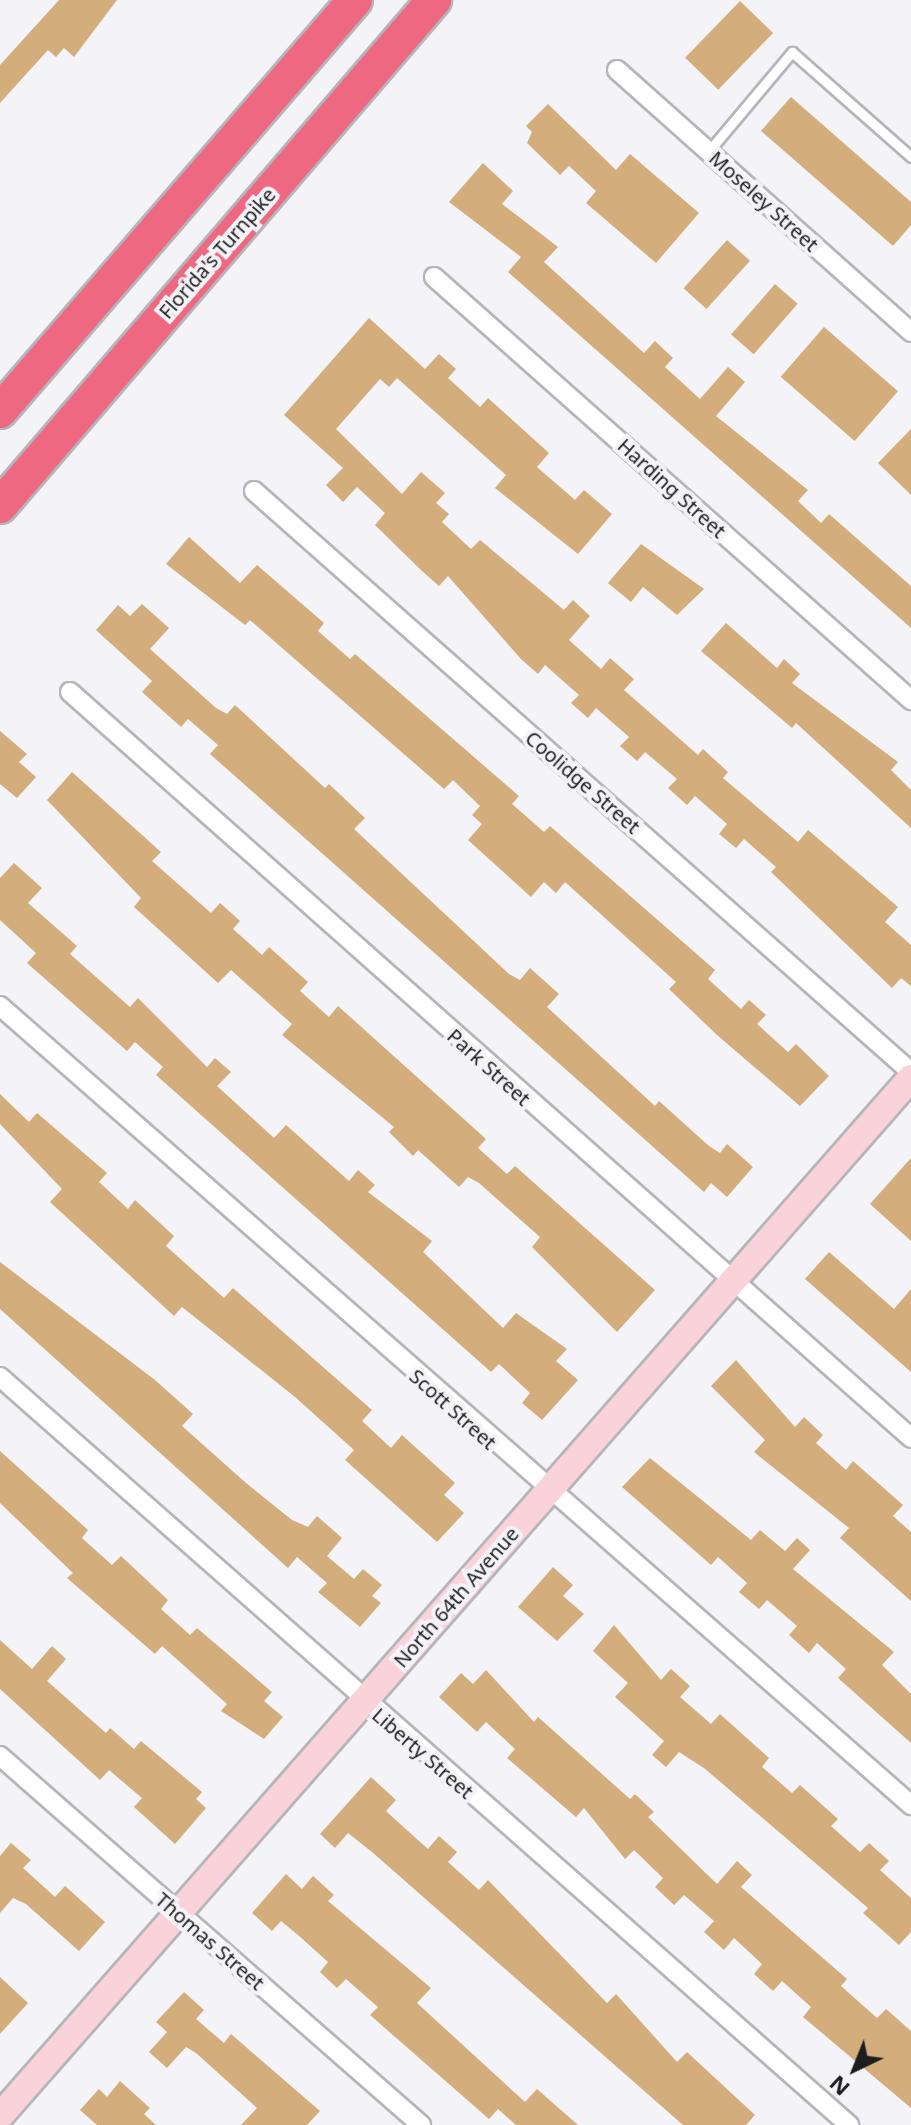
<!DOCTYPE html>
<html>
<head>
<meta charset="utf-8">
<style>
  body { margin:0 }
  #map { position:relative; width:911px; height:2125px; overflow:hidden; background:#f4f3f7; font-family:"Noto Sans",sans-serif }
  div>[style] { position:absolute }
  .building>* { inset:0; background:#d4ad7d; transform-origin:0 0 }
  .roads { filter:drop-shadow(2px 0 #b6b5b9) drop-shadow(-2px 0 #b6b5b9) drop-shadow(0 2px #b6b5b9) drop-shadow(0 -2px #b6b5b9) }
  .lane>* { height:9px; margin:-4.5px; padding:0 4.5px; transform-origin:4.5px; border-radius:4.5px; background:#fff }
  .street>* { height:18px; margin:-9px; padding:0 9px; transform-origin:9px; border-radius:9px; background:#fff }
  .secondary>* { height:26px; margin:-13px; padding:0 13px; transform-origin:13px; border-radius:13px; background:#fad2da }
  .highway>* { height:34px; margin:-17px; padding:0 17px; transform-origin:17px; border-radius:17px; background:#ef6882 }
  span { translate:-50% -50%; white-space:nowrap; text-align:center; line-height:1.15; -webkit-text-stroke:8px #f4f3f7; paint-order:stroke }
  .street-label { font-size:20px; color:#1e1e1f }
  .north { position:absolute; left:815px; top:2029px; width:80px; height:80px; -webkit-text-stroke:6px #f4f3f7; paint-order:stroke; rotate:223deg; font-size:22px; font-weight:700; line-height:32px; text-align:center; color:#1e1e1f }
  .north::after { content:''; display:block; margin:auto; width:28px; height:36px; background:#1e1e1f; clip-path:polygon(50% 0,100% 100%,50% 72%,0 100%) }
</style>
</head>
<body>
<div id="map">
  <div class="building">
    <div style="clip-path:polygon(59px 0,117px 0,74px 57px,64px 48px,56px 57px,48px 50px,0 103px,0 65px)"></div>
    <div style="left:740px;top:1px;width:46px;height:79px;rotate:44deg"></div>
    <div style="clip-path:polygon(791px 97px,911px 202px,911px 225px,893px 246px,761px 131px)"></div>
    <div style="clip-path:polygon(548px 104px,616px 170px,630px 154px,699px 213px,656px 263px,586px 203px,596px 191px,569px 166px,560px 175px,527px 143px,532px 132px,526px 126px)"></div>
    <div style="clip-path:polygon(483px 163px,513px 191px,502px 204px,558px 247px,544px 262px,644px 353px,655px 341px,673px 358px,665px 367px,700px 399px,728px 367px,745px 382px,716px 416px,808px 490px,798px 501px,821px 523px,829px 514px,911px 586px,911px 628px,508px 272px,521px 257px,449px 202px)"></div>
    <div style="left:727px;top:240px;width:31px;height:65px;rotate:42deg"></div>
    <div style="left:775px;top:284px;width:30px;height:67px;rotate:41deg"></div>
    <div style="clip-path:polygon(369px 318px,425px 369px,439px 354px,456px 369px,448px 378px,480px 407px,488px 398px,549px 453px,537px 467px,575px 500px,584px 490px,612px 514px,578px 554px,495px 488px,506px 475px,397px 378px,389px 387px,380px 379px,336px 429px,402px 494px,421px 472px,445px 493px,436px 503px,449px 514px,442px 522px,471px 549px,480px 540px,564px 610px,573px 600px,590px 616px,569px 640px,601px 669px,610px 658px,634px 679px,624px 690px,698px 755px,703px 749px,728px 772px,723px 778px,798px 842px,808px 830px,898px 907px,885px 922px,911px 945px,911px 986px,901px 978px,892px 988px,771px 872px,776px 867px,744px 839px,736px 848px,719px 834px,727px 824px,695px 796px,687px 805px,668px 788px,677px 779px,645px 752px,637px 761px,620px 746px,629px 737px,596px 708px,588px 718px,571px 703px,579px 695px,545px 665px,538px 674px,521px 659px,448px 576px,439px 586px,422px 571px,375px 525px,385px 513px,357px 487px,343px 502px,326px 485px,343px 468px,284px 415px)"></div>
    <div style="left:824px;top:327px;width:98px;height:66px;rotate:41deg"></div>
    <div style="clip-path:polygon(911px 429px,911px 495px,878px 463px)"></div>
    <div style="clip-path:polygon(189px 537px,240px 583px,257px 565px,324px 623px,318px 631px,350px 659px,355px 654px,519px 796px,512px 804px,544px 832px,550px 826px,715px 970px,708px 979px,741px 1009px,749px 1000px,766px 1015px,757px 1024px,788px 1052px,796px 1044px,829px 1076px,800px 1106px,717px 1035px,669px 989px,676px 982px,565px 882px,556px 893px,544px 882px,531px 897px,468px 840px,482px 824px,472px 815px,480px 806px,453px 780px,444px 789px,250px 620px,245px 625px,166px 564px)"></div>
    <div style="clip-path:polygon(641px 544px,704px 589px,677px 615px,643px 587px,631px 602px,608px 583px)"></div>
    <div style="clip-path:polygon(142px 604px,169px 628px,150px 649px,216px 708px,227px 714px,235px 705px,325px 788px,329px 784px,365px 818px,354px 829px,509px 974px,520px 980px,530px 968px,559px 994px,547px 1007px,655px 1106px,659px 1101px,709px 1146px,720px 1153px,727px 1144px,753px 1167px,727px 1197px,711px 1183px,704px 1192px,210px 754px,218px 745px,188px 719px,181px 727px,142px 692px,152px 681px,96px 630px,118px 605px,130px 616px)"></div>
    <div style="clip-path:polygon(726px 623px,777px 668px,784px 659px,800px 674px,792px 683px,898px 762px,891px 770px,911px 790px,911px 828px,796px 723px,792px 728px,701px 651px)"></div>
    <div style="clip-path:polygon(0 731px,27px 754px,19px 762px,36px 777px,17px 798px,0 784px)"></div>
    <div style="clip-path:polygon(72px 772px,161px 852px,152px 861px,211px 913px,220px 903px,240px 921px,233px 929px,262px 955px,269px 947px,308px 982px,300px 991px,329px 1017px,338px 1006px,486px 1139px,478px 1148px,507px 1174px,515px 1166px,655px 1290px,617px 1332px,532px 1247px,540px 1237px,479px 1183px,468px 1177px,459px 1187px,418px 1150px,413px 1156px,389px 1132px,394px 1127px,282px 1035px,292px 1024px,231px 970px,218px 983px,134px 907px,141px 898px,47px 800px)"></div>
    <div style="clip-path:polygon(14px 863px,42px 888px,28px 903px,77px 946px,70px 954px,130px 1007px,138px 998px,207px 1067px,215px 1058px,231px 1072px,217px 1086px,274px 1138px,286px 1125px,349px 1181px,358px 1170px,375px 1185px,368px 1192px,432px 1241px,423px 1252px,503px 1328px,516px 1313px,567px 1349px,556px 1361px,578px 1380px,542px 1420px,522px 1403px,530px 1393px,499px 1364px,491px 1372px,156px 1075px,163px 1067px,135px 1042px,127px 1051px,27px 963px,36px 953px,0 920px,0 878px)"></div>
    <div style="clip-path:polygon(0 1094px,29px 1122px,37px 1113px,107px 1173px,99px 1182px,128px 1209px,135px 1200px,174px 1236px,166px 1246px,224px 1298px,233px 1288px,372px 1410px,362px 1421px,391px 1448px,402px 1435px,455px 1483px,444px 1495px,464px 1513px,437px 1542px,345px 1460px,354px 1450px,295px 1397px,182px 1307px,174px 1316px,50px 1202px,62px 1189px,0 1124px)"></div>
    <div style="clip-path:polygon(911px 1158px,911px 1241px,870px 1204px)"></div>
    <div style="clip-path:polygon(829px 1252px,894px 1309px,911px 1289px,911px 1372px,805px 1279px)"></div>
    <div style="clip-path:polygon(0 1262px,155px 1380px,193px 1414px,182px 1426px,246px 1483px,292px 1520px,308px 1527px,317px 1516px,342px 1538px,327px 1556px,354px 1579px,363px 1569px,382px 1585px,372px 1596px,381px 1603px,360px 1627px,318px 1592px,327px 1583px,297px 1557px,288px 1568px,0 1309px)"></div>
    <div style="clip-path:polygon(736px 1360px,795px 1427px,804px 1417px,823px 1435px,816px 1443px,846px 1470px,853px 1461px,903px 1505px,893px 1516px,911px 1532px,911px 1601px,840px 1538px,849px 1528px,754px 1452px,765px 1440px,711px 1386px)"></div>
    <div style="clip-path:polygon(0 1451px,88px 1530px,82px 1538px,112px 1565px,121px 1556px,168px 1600px,161px 1609px,190px 1635px,197px 1628px,272px 1692px,264px 1701px,283px 1717px,264px 1739px,221px 1711px,227px 1704px,162px 1646px,155px 1654px,67px 1578px,73px 1573px,0 1503px)"></div>
    <div style="clip-path:polygon(650px 1458px,751px 1540px,760px 1530px,785px 1551px,797px 1538px,810px 1550px,793px 1569px,894px 1652px,882px 1665px,911px 1694px,911px 1743px,838px 1678px,846px 1669px,817px 1643px,809px 1653px,789px 1635px,797px 1626px,767px 1600px,759px 1609px,739px 1592px,747px 1583px,718px 1557px,711px 1565px,622px 1487px)"></div>
    <div style="clip-path:polygon(553px 1567px,573px 1585px,563px 1596px,584px 1614px,557px 1641px,518px 1607px)"></div>
    <div style="clip-path:polygon(614px 1625px,661px 1680px,671px 1669px,690px 1686px,680px 1697px,711px 1724px,720px 1714px,769px 1758px,762px 1767px,792px 1793px,800px 1785px,838px 1819px,831px 1826px,860px 1852px,869px 1843px,889px 1861px,880px 1870px,911px 1898px,911px 1932px,899px 1945px,863px 1913px,868px 1908px,704px 1768px,679px 1752px,666px 1767px,652px 1755px,664px 1741px,615px 1697px,628px 1683px,593px 1651px)"></div>
    <div style="clip-path:polygon(0 1640px,32px 1669px,52px 1646px,66px 1659px,47px 1681px,106px 1733px,110px 1728px,134px 1749px,141px 1741px,202px 1792px,196px 1799px,206px 1808px,175px 1844px,134px 1807px,142px 1798px,109px 1770px,100px 1780px,0 1689px)"></div>
    <div style="clip-path:polygon(486px 1670px,534px 1722px,538px 1717px,630px 1799px,635px 1794px,654px 1812px,648px 1817px,717px 1884px,737px 1861px,752px 1875px,741px 1887px,847px 1979px,841px 1986px,877px 2018px,886px 2009px,911px 2031px,911px 2108px,803px 2017px,811px 2007px,782px 1981px,773px 1991px,754px 1974px,762px 1964px,734px 1938px,724px 1950px,704px 1932px,714px 1921px,684px 1895px,674px 1905px,655px 1887px,663px 1878px,634px 1850px,625px 1859px,584px 1808px,576px 1817px,507px 1758px,515px 1749px,486px 1722px,477px 1732px,439px 1697px,461px 1673px,473px 1684px)"></div>
    <div style="clip-path:polygon(371px 1777px,396px 1800px,386px 1811px,398px 1822px,428px 1849px,439px 1836px,457px 1852px,448px 1862px,479px 1890px,488px 1880px,607px 2003px,616px 1994px,677px 2062px,687px 2052px,755px 2115px,746px 2125px,683px 2125px,372px 1852px,348px 1833px,335px 1848px,320px 1834px)"></div>
    <div style="clip-path:polygon(11px 1843px,31px 1860px,23px 1868px,55px 1897px,65px 1886px,105px 1922px,79px 1951px,26px 1904px,13px 1898px,0 1913px,0 1856px)"></div>
    <div style="clip-path:polygon(286px 1874px,302px 1889px,313px 1876px,334px 1895px,328px 1901px,431px 1988px,417px 2003px,525px 2102px,537px 2089px,578px 2125px,516px 2125px,498px 2109px,489px 2119px,370px 2015px,378px 2007px,346px 1979px,337px 1988px,320px 1972px,328px 1962px,298px 1935px,281px 1921px,272px 1931px,252px 1913px)"></div>
    <div style="clip-path:polygon(0 1977px,28px 2003px,0 2034px)"></div>
    <div style="clip-path:polygon(184px 1992px,204px 2010px,196px 2019px,224px 2043px,231px 2034px,320px 2111px,307px 2125px,241px 2125px,257px 2108px,196px 2053px,186px 2047px,167px 2068px,149px 2052px,167px 2032px,156px 2022px)"></div>
    <div style="clip-path:polygon(120px 2081px,150px 2108px,144px 2114px,156px 2125px,97px 2125px,80px 2110px,99px 2089px,107px 2097px)"></div>
  </div>
  <div class="roads">
    <div class="lane">
      <div style="left:708px;top:152px;width:131px;rotate:-50deg"></div>
      <div style="left:792px;top:52px;width:159px;rotate:41.4deg"></div>
    </div>
    <div class="street">
      <div style="left:617px;top:70px;width:394px;rotate:41.7deg"></div>
      <div style="left:434px;top:277px;width:638px;rotate:41.57deg"></div>
      <div style="left:254px;top:491px;width:877px;rotate:41.49deg"></div>
      <div style="left:70px;top:692px;width:1124px;rotate:41.57deg"></div>
      <div style="left:0;top:1006px;width:1212px;rotate:41.25deg"></div>
      <div style="left:0;top:1377px;width:1132px;rotate:41.38deg"></div>
      <div style="left:0;top:1756px;width:560px;rotate:41.23deg"></div>
    </div>
    <div class="secondary">
      <div style="left:0;top:2116px;width:1381px;rotate:-48.73deg"></div>
    </div>
    <div class="highway">
      <div style="left:0;top:411px;width:543px;rotate:-49.18deg"></div>
      <div style="left:0;top:506px;width:667px;rotate:-49.38deg"></div>
    </div>
  </div>
  <div class="street-label">
    <span style="left:764px;top:201px;rotate:42deg">Moseley Street</span>
    <span style="left:217px;top:253px;rotate:-49deg">Florida's Turnpike</span>
    <span style="left:672px;top:488px;rotate:42deg">Harding Street</span>
    <span style="left:583px;top:782px;rotate:41deg">Coolidge Street</span>
    <span style="left:489px;top:1067px;rotate:42deg">Park Street</span>
    <span style="left:453px;top:1409px;rotate:42deg">Scott Street</span>
    <span style="left:456px;top:1597px;rotate:-49deg">North 64th Avenue</span>
    <span style="left:423px;top:1753px;rotate:41deg">Liberty Street</span>
    <span style="left:210px;top:1941px;rotate:41deg">Thomas Street</span>
  </div>
  <div class="north">N</div>
</div>
</body>
</html>
